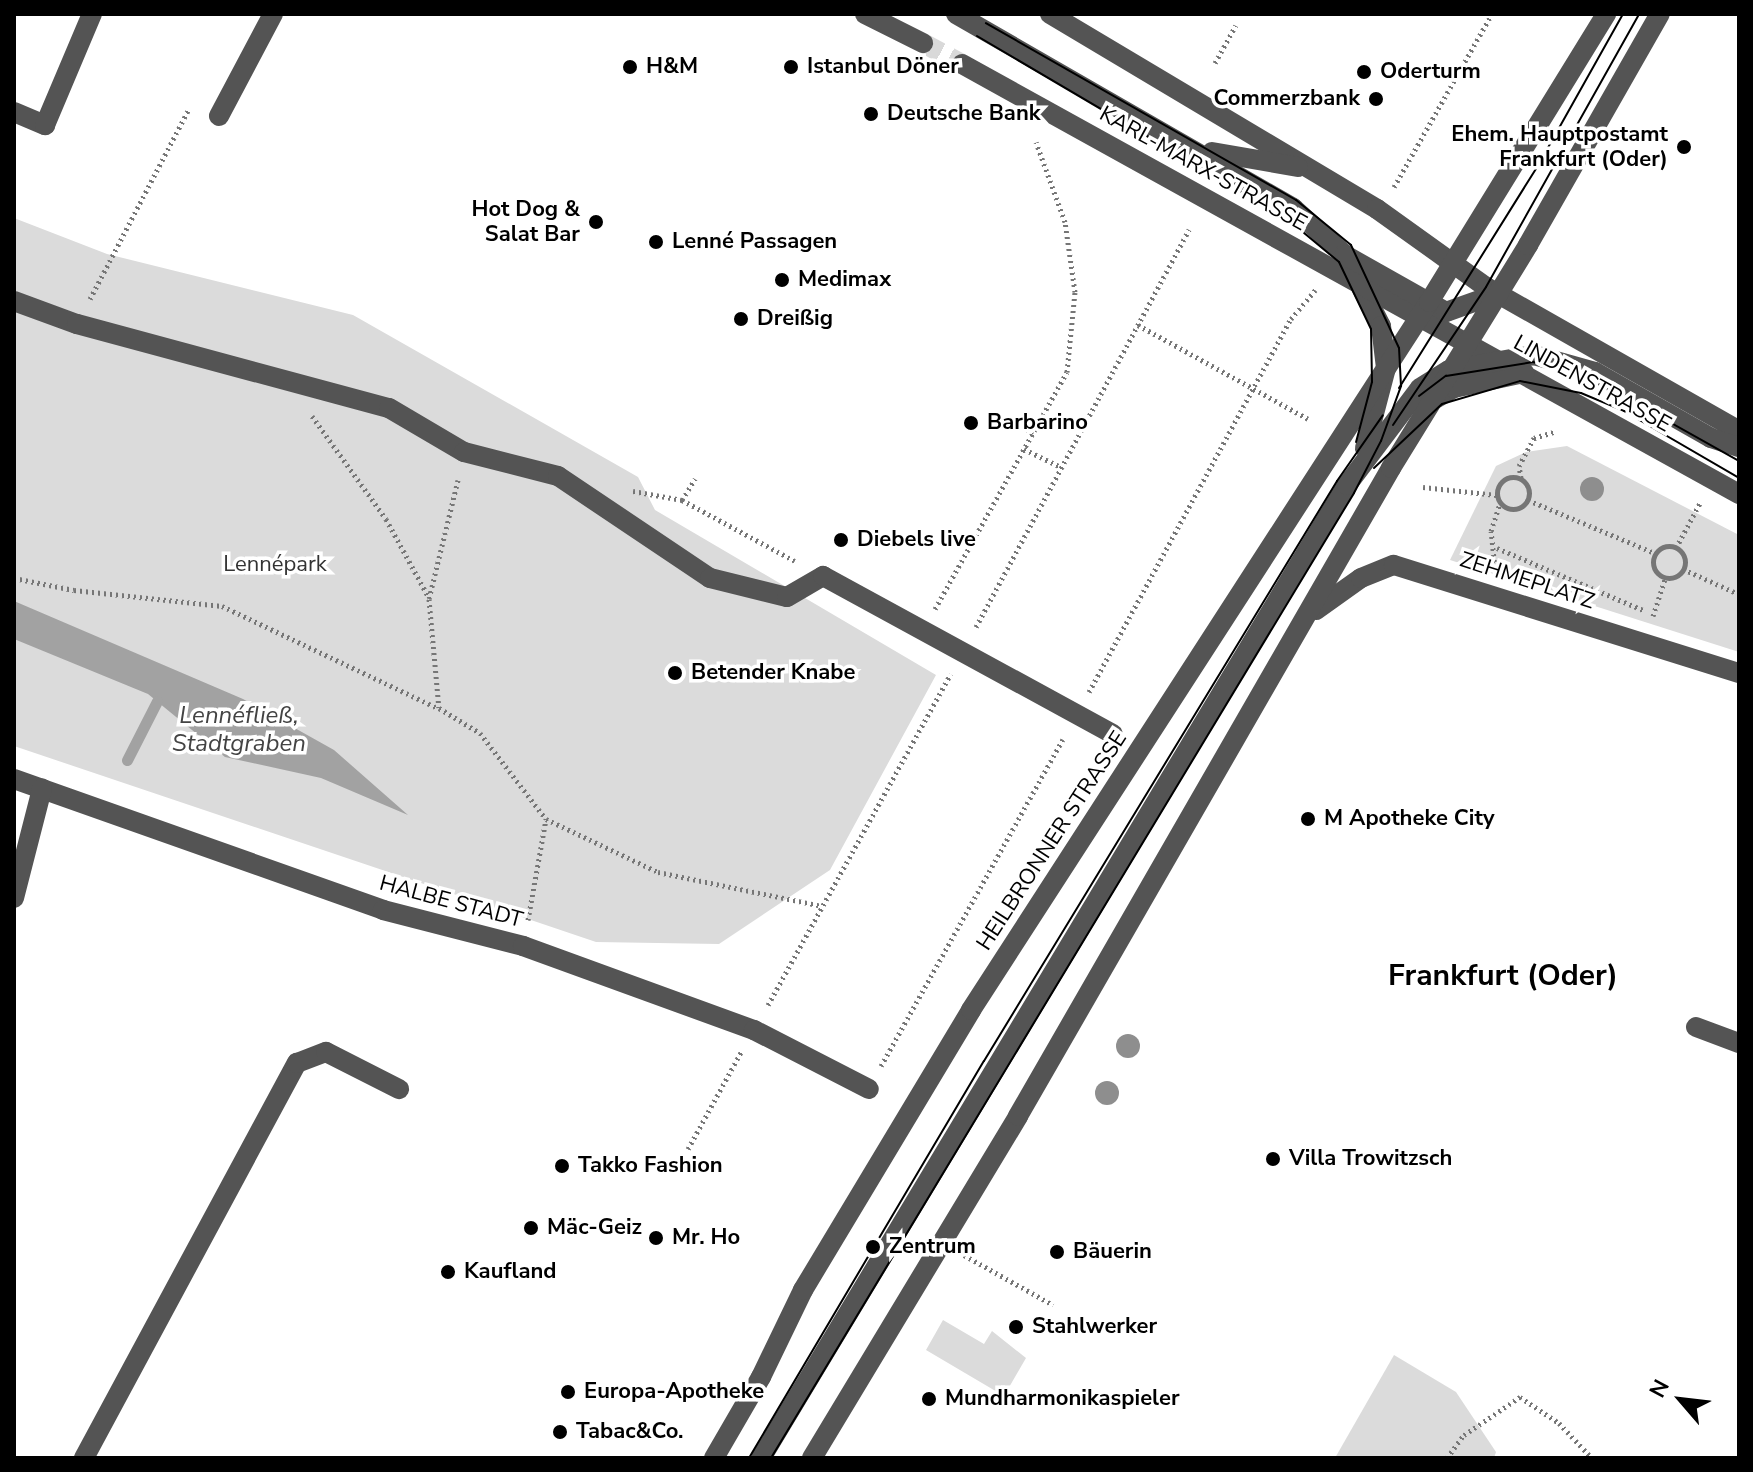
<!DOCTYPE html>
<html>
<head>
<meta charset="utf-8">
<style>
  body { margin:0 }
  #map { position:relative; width:1753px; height:1472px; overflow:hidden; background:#fff; font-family:"Nunito Sans",sans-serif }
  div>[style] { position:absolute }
  .green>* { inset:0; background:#dbdbdb }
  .water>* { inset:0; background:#a2a2a2 }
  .stream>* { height:11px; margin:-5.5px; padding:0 5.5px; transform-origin:5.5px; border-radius:5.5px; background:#a2a2a2 }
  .minor-tunnel>* { height:20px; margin-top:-10px; transform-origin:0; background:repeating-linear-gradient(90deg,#d9d9d9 0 20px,transparent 0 30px) }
  .path>* { height:5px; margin-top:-2.5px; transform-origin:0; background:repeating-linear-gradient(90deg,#767676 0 2px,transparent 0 6px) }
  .path>.ring { margin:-2.5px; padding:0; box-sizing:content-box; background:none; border:5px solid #767676; border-radius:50% }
  .minor>* { height:20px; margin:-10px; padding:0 10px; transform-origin:10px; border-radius:10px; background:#545454 }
  .tram>* { height:2px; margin:-1px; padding:0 1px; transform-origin:1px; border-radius:1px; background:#000 }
  .trees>* { width:24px; height:24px; margin:-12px; border-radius:50%; background:#8e8e8e }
  .dots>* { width:22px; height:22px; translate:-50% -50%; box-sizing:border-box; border:4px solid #fff; border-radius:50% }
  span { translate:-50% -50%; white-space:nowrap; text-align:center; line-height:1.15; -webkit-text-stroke:7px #fff; paint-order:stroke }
  .poi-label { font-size:22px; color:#000; font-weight:700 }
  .left { translate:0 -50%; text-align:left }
  .right { translate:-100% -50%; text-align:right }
  .street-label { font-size:22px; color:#000 }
  .park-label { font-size:22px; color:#323232 }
  .water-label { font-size:24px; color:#434343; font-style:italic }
  .district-label { font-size:30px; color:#000; font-weight:700 }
  .frame { position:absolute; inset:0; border:16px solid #000; pointer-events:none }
  .north { position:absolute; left:1641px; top:1360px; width:80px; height:80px; -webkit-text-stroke:6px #fff; paint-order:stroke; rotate:298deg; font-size:22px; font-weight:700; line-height:32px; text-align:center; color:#000 }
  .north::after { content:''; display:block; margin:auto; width:28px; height:36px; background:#000; clip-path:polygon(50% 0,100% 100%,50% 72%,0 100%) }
</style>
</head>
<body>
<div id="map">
  <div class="green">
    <div style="clip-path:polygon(14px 218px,107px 254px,353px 315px,638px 477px,655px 510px,936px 675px,830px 870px,719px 944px,596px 942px,14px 746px)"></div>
    <div style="clip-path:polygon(1567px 446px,1739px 535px,1739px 652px,1450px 560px,1496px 466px,1526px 452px)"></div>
    <div style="clip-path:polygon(943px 1320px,984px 1344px,992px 1331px,1026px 1358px,1004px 1396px,926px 1350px)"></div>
    <div style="clip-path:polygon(1394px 1355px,1456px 1392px,1496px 1452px,1494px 1458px,1335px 1458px)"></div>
  </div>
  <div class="water">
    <div style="clip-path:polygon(14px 601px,243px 699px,334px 750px,408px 815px,321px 778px,225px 757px,148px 694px,14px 639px)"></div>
  </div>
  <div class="stream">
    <div style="left:127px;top:760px;width:66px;rotate:-63deg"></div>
  </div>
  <div class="minor-tunnel">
    <div style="left:923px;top:43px;width:44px;rotate:28.3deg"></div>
  </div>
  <div class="path">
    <div style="left:1215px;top:63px;width:43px;rotate:-61.1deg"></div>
    <div style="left:1394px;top:187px;width:199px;rotate:-60.5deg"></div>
    <div style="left:90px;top:299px;width:214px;rotate:-62.5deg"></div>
    <div style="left:1138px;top:325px;width:194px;rotate:28.9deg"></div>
    <div style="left:312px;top:416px;width:127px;rotate:54.3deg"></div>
    <div style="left:386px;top:519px;width:90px;rotate:61.4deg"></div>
    <div style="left:1023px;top:425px;width:13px;rotate:45deg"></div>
    <div style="left:1024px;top:449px;width:41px;rotate:25.9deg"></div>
    <div class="ring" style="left:1497px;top:477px;width:27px;height:27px"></div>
    <div style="left:1521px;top:478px;width:12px;rotate:-99deg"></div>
    <div style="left:1519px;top:466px;width:32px;rotate:-62deg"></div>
    <div style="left:1534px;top:438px;width:21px;rotate:-17deg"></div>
    <div style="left:458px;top:480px;width:122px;rotate:103.7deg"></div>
    <div style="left:429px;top:599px;width:109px;rotate:84.8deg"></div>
    <div style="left:439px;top:708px;width:48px;rotate:31.4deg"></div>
    <div style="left:480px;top:733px;width:108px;rotate:52.5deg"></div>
    <div style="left:546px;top:819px;width:124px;rotate:25.3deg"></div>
    <div style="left:658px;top:872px;width:167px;rotate:11.7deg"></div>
    <div style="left:1423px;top:487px;width:74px;rotate:6.2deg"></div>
    <div style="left:633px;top:491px;width:50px;rotate:10.4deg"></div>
    <div style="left:682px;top:500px;width:128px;rotate:28.4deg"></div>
    <div style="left:682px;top:500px;width:25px;rotate:-58deg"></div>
    <div style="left:1528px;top:500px;width:138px;rotate:22.7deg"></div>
    <div class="ring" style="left:1653px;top:546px;width:27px;height:27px"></div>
    <div style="left:1497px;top:548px;width:159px;rotate:23deg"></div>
    <div style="left:1676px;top:548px;width:51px;rotate:-61.9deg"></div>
    <div style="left:1495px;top:568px;width:37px;rotate:-96deg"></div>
    <div style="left:1491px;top:531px;width:29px;rotate:-72deg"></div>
    <div style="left:1683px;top:569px;width:61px;rotate:24.1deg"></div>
    <div style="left:14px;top:578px;width:61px;rotate:11.3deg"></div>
    <div style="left:74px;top:590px;width:149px;rotate:6.2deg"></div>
    <div style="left:222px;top:606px;width:239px;rotate:25.3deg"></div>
    <div style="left:935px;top:609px;width:271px;rotate:-60.9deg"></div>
    <div style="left:1067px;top:372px;width:80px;rotate:-84.3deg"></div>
    <div style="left:1075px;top:292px;width:71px;rotate:-98.1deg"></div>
    <div style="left:1065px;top:222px;width:85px;rotate:-109.9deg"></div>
    <div style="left:1653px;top:616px;width:40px;rotate:-72deg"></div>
    <div style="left:976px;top:627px;width:451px;rotate:-61.8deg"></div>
    <div style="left:1089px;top:692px;width:424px;rotate:-61.6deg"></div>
    <div style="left:1291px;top:319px;width:38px;rotate:-50deg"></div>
    <div style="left:528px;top:920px;width:103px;rotate:-79.9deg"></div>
    <div style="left:768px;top:1005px;width:378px;rotate:-61.1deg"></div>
    <div style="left:881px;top:1066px;width:374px;rotate:-60.9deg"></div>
    <div style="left:688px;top:1149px;width:111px;rotate:-61.3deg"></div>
    <div style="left:964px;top:1255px;width:102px;rotate:29.3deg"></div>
    <div style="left:1447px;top:1458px;width:29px;rotate:-54deg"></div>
    <div style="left:1464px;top:1435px;width:68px;rotate:-34.2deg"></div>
    <div style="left:1520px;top:1397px;width:47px;rotate:33.7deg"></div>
    <div style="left:1559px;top:1423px;width:48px;rotate:46.7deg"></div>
  </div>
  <div class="minor">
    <div style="left:865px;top:14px;width:65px;rotate:26.6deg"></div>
    <div style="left:956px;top:14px;width:389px;rotate:29.9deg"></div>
    <div style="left:1293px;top:208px;width:69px;rotate:42deg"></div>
    <div style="left:1344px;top:254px;width:81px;rotate:62.8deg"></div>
    <div style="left:1381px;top:326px;width:42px;rotate:83.2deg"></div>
    <div style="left:1386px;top:368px;width:83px;rotate:104.7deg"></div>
    <div style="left:1050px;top:14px;width:381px;rotate:30.8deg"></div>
    <div style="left:1377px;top:209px;width:134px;rotate:35.6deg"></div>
    <div style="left:1486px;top:287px;width:291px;rotate:29.6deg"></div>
    <div style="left:962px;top:64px;width:888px;rotate:28.96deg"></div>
    <div style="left:14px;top:112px;width:34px;rotate:23deg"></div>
    <div style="left:45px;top:125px;width:121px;rotate:-67.1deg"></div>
    <div style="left:219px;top:116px;width:115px;rotate:-62.1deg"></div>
    <div style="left:1212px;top:152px;width:87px;rotate:9.9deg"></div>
    <div style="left:1345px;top:255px;width:116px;rotate:29.4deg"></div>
    <div style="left:1446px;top:312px;width:56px;rotate:-19.7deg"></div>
    <div style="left:14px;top:301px;width:67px;rotate:20.1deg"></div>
    <div style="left:77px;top:324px;width:323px;rotate:15.1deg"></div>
    <div style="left:389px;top:408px;width:87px;rotate:30.4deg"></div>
    <div style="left:464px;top:452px;width:97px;rotate:14.3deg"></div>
    <div style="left:558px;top:476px;width:183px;rotate:33.9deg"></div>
    <div style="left:710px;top:578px;width:79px;rotate:13.9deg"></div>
    <div style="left:787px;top:597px;width:42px;rotate:-30.3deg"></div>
    <div style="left:823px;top:576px;width:330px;rotate:28.6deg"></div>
    <div style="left:1433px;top:400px;width:24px;rotate:-30deg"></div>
    <div style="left:1454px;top:388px;width:72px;rotate:-12.1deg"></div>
    <div style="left:1316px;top:610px;width:55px;rotate:-35.4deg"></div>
    <div style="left:1361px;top:578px;width:35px;rotate:-22deg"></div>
    <div style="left:1394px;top:565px;width:362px;rotate:17.4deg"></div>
    <div style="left:14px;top:779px;width:392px;rotate:19.5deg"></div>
    <div style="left:383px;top:910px;width:145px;rotate:14.4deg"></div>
    <div style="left:523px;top:946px;width:246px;rotate:20deg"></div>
    <div style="left:754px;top:1030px;width:129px;rotate:27.2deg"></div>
    <div style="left:14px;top:898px;width:113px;rotate:-75.6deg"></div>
    <div style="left:1696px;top:1027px;width:46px;rotate:20.4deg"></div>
    <div style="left:84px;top:1458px;width:449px;rotate:-61.7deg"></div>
    <div style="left:297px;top:1063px;width:31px;rotate:-21deg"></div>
    <div style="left:326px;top:1052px;width:82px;rotate:26.9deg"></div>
    <div style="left:714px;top:1458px;width:94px;rotate:-59.9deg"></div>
    <div style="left:761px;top:1377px;width:97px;rotate:-64.2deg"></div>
    <div style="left:803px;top:1290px;width:327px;rotate:-59deg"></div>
    <div style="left:971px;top:1010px;width:843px;rotate:-57.1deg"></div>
    <div style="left:1429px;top:302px;width:338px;rotate:-58.4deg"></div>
    <div style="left:761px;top:1458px;width:1136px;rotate:-58.94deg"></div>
    <div style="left:1347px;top:485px;width:121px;rotate:-53deg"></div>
    <div style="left:1420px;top:388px;width:34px;rotate:-32deg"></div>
    <div style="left:1449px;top:370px;width:86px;rotate:-10deg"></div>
    <div style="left:1534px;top:355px;width:63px;rotate:15.6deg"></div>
    <div style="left:1595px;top:372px;width:133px;rotate:29.6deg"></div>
    <div style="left:1711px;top:438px;width:29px;rotate:18deg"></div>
    <div style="left:812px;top:1458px;width:399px;rotate:-58.9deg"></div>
    <div style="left:1018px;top:1116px;width:748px;rotate:-60.07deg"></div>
    <div style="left:1391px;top:468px;width:262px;rotate:-58.4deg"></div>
    <div style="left:1528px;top:245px;width:266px;rotate:-60.3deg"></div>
  </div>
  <div class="tram">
    <div style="left:938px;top:14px;width:1px"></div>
    <div style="left:977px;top:36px;width:359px;rotate:30.5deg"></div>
    <div style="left:1286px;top:218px;width:69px;rotate:39.7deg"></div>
    <div style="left:1339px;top:262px;width:74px;rotate:64.5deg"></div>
    <div style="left:1371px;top:329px;width:53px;rotate:88.9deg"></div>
    <div style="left:1372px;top:382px;width:62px;rotate:104.9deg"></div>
    <div style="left:1399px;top:388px;width:258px;rotate:-58deg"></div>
    <div style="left:1536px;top:169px;width:178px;rotate:-60.7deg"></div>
    <div style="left:1419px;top:396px;width:34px;rotate:-37deg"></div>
    <div style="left:1446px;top:376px;width:88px;rotate:-9.1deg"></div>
    <div style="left:1533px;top:362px;width:60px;rotate:15.4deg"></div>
    <div style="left:1591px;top:378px;width:170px;rotate:29.3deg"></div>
    <div style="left:1393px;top:425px;width:166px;rotate:-56deg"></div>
    <div style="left:1486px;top:287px;width:313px;rotate:-60.7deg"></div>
    <div style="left:1374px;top:468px;width:93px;rotate:-43.3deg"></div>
    <div style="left:1442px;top:404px;width:81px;rotate:-16.4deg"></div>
    <div style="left:1520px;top:381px;width:62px;rotate:11.1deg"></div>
    <div style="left:1581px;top:393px;width:47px;rotate:22.7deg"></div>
    <div style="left:1624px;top:411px;width:133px;rotate:30.2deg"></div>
    <div style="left:749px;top:1458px;width:461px;rotate:-59.4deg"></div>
    <div style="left:984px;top:1061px;width:679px;rotate:-58.67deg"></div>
    <div style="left:1337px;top:481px;width:80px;rotate:-55.1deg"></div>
    <div style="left:771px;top:1458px;width:1127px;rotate:-58.86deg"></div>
    <div style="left:1354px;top:493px;width:59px;rotate:-62.6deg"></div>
    <div style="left:1381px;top:441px;width:59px;rotate:-70deg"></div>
    <div style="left:1401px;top:386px;width:38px;rotate:-93deg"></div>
    <div style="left:1399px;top:348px;width:114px;rotate:-115deg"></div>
    <div style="left:1351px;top:245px;width:71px;rotate:-140.7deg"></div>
    <div style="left:1296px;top:200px;width:357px;rotate:-150.3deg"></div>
  </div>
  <div class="trees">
    <div style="left:1592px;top:489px"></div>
    <div style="left:1128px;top:1046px"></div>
    <div style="left:1107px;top:1093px"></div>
  </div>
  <div class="dots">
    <div style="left:630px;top:67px;background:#000"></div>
    <div style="left:791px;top:67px;background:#000"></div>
    <div style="left:1364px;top:72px;background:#000"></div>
    <div style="left:1376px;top:99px;background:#000"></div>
    <div style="left:871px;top:114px;background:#000"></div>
    <div style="left:1684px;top:147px;background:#000"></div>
    <div style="left:596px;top:222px;background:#000"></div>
    <div style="left:656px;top:242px;background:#000"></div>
    <div style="left:782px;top:280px;background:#000"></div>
    <div style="left:741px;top:319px;background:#000"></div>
    <div style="left:971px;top:423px;background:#000"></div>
    <div style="left:841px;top:540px;background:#000"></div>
    <div style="left:675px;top:673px;background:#000"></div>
    <div style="left:1308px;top:819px;background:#000"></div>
    <div style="left:1273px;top:1159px;background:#000"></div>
    <div style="left:562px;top:1166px;background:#000"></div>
    <div style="left:531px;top:1228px;background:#000"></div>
    <div style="left:656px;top:1238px;background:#000"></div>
    <div style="left:873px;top:1247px;background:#000"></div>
    <div style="left:1057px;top:1252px;background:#000"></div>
    <div style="left:448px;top:1272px;background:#000"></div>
    <div style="left:1016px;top:1327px;background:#000"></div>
    <div style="left:568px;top:1392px;background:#000"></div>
    <div style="left:929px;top:1399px;background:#000"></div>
    <div style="left:560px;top:1432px;background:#000"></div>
  </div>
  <div class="poi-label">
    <span class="left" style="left:646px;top:67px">H&amp;M</span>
    <span class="left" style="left:807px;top:67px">Istanbul Döner</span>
    <span class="left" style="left:1380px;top:72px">Oderturm</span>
    <span class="right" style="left:1360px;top:99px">Commerzbank</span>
    <span class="left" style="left:887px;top:114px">Deutsche Bank</span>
    <span class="right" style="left:1668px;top:147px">Ehem. Hauptpostamt<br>Frankfurt (Oder)</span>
    <span class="right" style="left:580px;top:222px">Hot Dog &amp;<br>Salat Bar</span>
    <span class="left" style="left:672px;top:242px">Lenné Passagen</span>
    <span class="left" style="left:798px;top:280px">Medimax</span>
    <span class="left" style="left:757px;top:319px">Dreißig</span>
    <span class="left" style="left:987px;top:423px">Barbarino</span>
    <span class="left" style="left:857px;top:540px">Diebels live</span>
    <span class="left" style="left:691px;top:673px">Betender Knabe</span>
    <span class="left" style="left:1324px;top:819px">M Apotheke City</span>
    <span class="left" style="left:1289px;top:1159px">Villa Trowitzsch</span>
    <span class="left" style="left:578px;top:1166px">Takko Fashion</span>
    <span class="left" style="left:547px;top:1228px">Mäc-Geiz</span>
    <span class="left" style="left:672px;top:1238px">Mr. Ho</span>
    <span class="left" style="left:889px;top:1247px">Zentrum</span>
    <span class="left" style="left:1073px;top:1252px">Bäuerin</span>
    <span class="left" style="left:464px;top:1272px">Kaufland</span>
    <span class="left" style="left:1032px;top:1327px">Stahlwerker</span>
    <span class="left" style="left:584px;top:1392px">Europa-Apotheke</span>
    <span class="left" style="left:945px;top:1399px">Mundharmonikaspieler</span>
    <span class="left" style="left:576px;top:1432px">Tabac&amp;Co.</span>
  </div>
  <div class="street-label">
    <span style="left:1203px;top:169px;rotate:29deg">KARL-MARX-STRASSE</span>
    <span style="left:1592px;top:384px;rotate:29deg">LINDENSTRASSE</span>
    <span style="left:1527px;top:581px;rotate:18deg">ZEHMEPLATZ</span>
    <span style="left:1052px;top:841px;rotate:-57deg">HEILBRONNER STRASSE</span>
    <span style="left:451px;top:902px;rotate:15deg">HALBE STADT</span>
  </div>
  <div class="park-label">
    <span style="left:275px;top:565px">Lennépark</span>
  </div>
  <div class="water-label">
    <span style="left:239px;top:730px">Lennéfließ,<br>Stadtgraben</span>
  </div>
  <div class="district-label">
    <span style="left:1503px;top:976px">Frankfurt (Oder)</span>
  </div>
  <div class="frame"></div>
  <div class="north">N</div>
</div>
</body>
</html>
